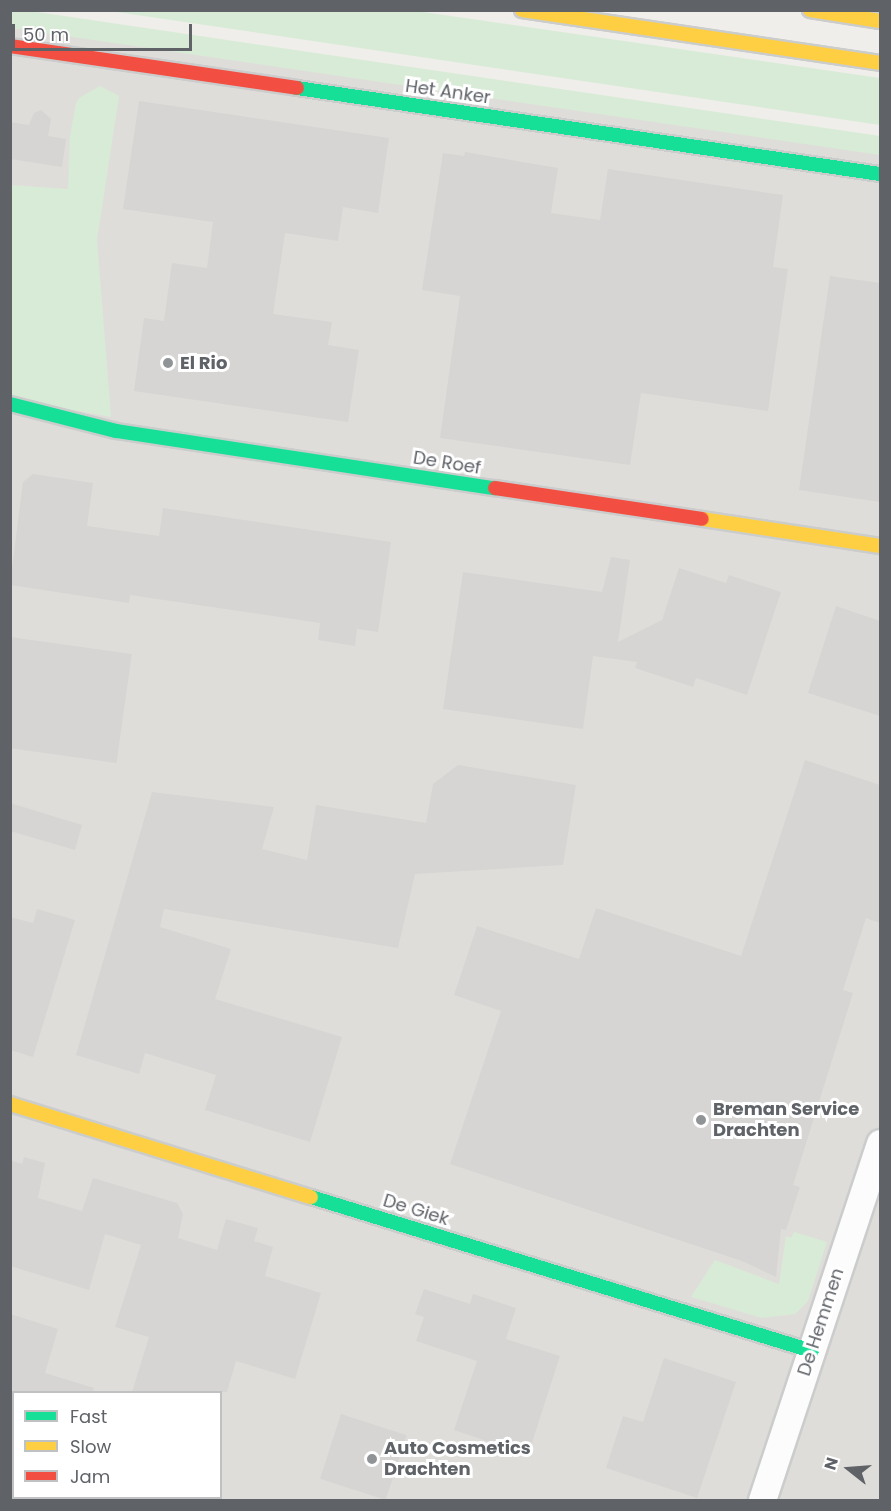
<!DOCTYPE html>
<html>
<head>
<meta charset="utf-8">
<style>
  body { margin:0 }
  #map { position:relative; width:891px; height:1511px; overflow:hidden; background:#efeeea; font-family:Poppins,sans-serif }
  div>[style] { position:absolute }
  .industrial>* { inset:0; background:#dfddda }
  .green>* { inset:0; background:#d8ebd6 }
  .building>* { inset:0; background:#d6d5d3; transform-origin:0 0 }
  .roads { filter:drop-shadow(2px 0 #cbcccc) drop-shadow(-2px 0 #cbcccc) drop-shadow(0 2px #cbcccc) drop-shadow(0 -2px #cbcccc) }
  .street>* { height:27px; margin:-13.5px; padding:0 13.5px; transform-origin:13.5px; border-radius:13.5px; background:#fdfcfc }
  .fast>* { height:14px; margin:-7px; padding:0 7px; transform-origin:7px; border-radius:7px; background:#16e098 }
  .slow>* { height:14px; margin:-7px; padding:0 7px; transform-origin:7px; border-radius:7px; background:#ffcf43 }
  .jam>* { height:14px; margin:-7px; padding:0 7px; transform-origin:7px; border-radius:7px; background:#f24e42 }
  .dots>* { width:16px; height:16px; translate:-50% -50%; box-sizing:border-box; border:3px solid #fff; border-radius:50% }
  span { translate:-50% -50%; white-space:nowrap; text-align:center; line-height:1.15; -webkit-text-stroke:6px #fff; paint-order:stroke }
  .street-label { font-size:18px; color:#5f6368 }
  .poi-label { font-size:18px; color:#5f6368; font-weight:700 }
  .left { translate:0 -50%; text-align:left }
  .frame { position:absolute; inset:0; border:12px solid #5f6368; pointer-events:none }
  .legend { position:absolute; left:12px; top:1391px; width:210px; height:108px; box-sizing:border-box; background:#fff; border:2px solid #bfc1c3; margin:0; padding:8px 10px; list-style:none; font-size:18px; color:#5f6368 }
  .legend li { display:flex; align-items:center; gap:12px; height:30px }
  .legend b { width:30px; border:2px solid #bfc1c3 }
  .north { position:absolute; left:819px; top:1439px; width:60px; height:60px; -webkit-text-stroke:4px #fff; paint-order:stroke; rotate:287deg; font-size:16px; font-weight:700; line-height:24px; text-align:center; color:#5f6368 }
  .north::after { content:''; display:block; margin:auto; width:21px; height:27px; background:#5f6368; clip-path:polygon(50% 0,100% 100%,50% 72%,0 100%) }
  .scale { position:absolute; left:12px; top:24px; width:180px; height:27px; box-sizing:border-box; border:3px solid #5f6368; border-top:0; padding-left:8px; font-size:18px; line-height:21px; white-space:nowrap; color:#5f6368; -webkit-text-stroke:4px #fff; paint-order:stroke }
</style>
</head>
<body>
<div id="map">
  <div class="industrial">
    <div style="clip-path:polygon(evenodd,11px 17px,880px 148px,880px 1500px,11px 1500px,11px 17px,14px 1392px,220px 1392px,220px 1498px,14px 1498px,14px 1392px)"></div>
  </div>
  <div class="green">
    <div style="clip-path:polygon(30px 11px,880px 136px,880px 155px,11px 28px,11px 11px)"></div>
    <div style="clip-path:polygon(110px 11px,416px 11px,880px 78px,880px 125px)"></div>
    <div style="clip-path:polygon(100px 86px,119px 96px,97px 240px,111px 417px,11px 399px,10px 185px,68px 189px,70px 136px,76px 104px,79px 98px)"></div>
    <div style="clip-path:polygon(794px 1232px,827px 1242px,808px 1301px,795px 1314px,762px 1318px,691px 1297px,715px 1260px,779px 1284px,786px 1236px,791px 1238px)"></div>
  </div>
  <div class="building">
    <div style="clip-path:polygon(139px 101px,389px 138px,378px 213px,343px 207px,338px 241px,285px 233px,273px 314px,332px 322px,328px 345px,359px 350px,348px 422px,134px 391px,144px 318px,164px 321px,172px 263px,207px 268px,213px 222px,123px 209px)"></div>
    <div style="clip-path:polygon(41px 110px,51px 119px,48px 136px,66px 139px,62px 167px,10px 159px,10px 122px,29px 125px,34px 113px)"></div>
    <div style="clip-path:polygon(465px 152px,558px 168px,551px 213px,600px 220px,608px 169px,783px 195px,773px 267px,788px 269px,768px 411px,641px 393px,630px 465px,440px 438px,460px 296px,422px 290px,443px 153px,464px 156px)"></div>
    <div style="clip-path:polygon(830px 276px,880px 283px,880px 502px,799px 490px)"></div>
    <div style="clip-path:polygon(33px 474px,93px 483px,87px 526px,159px 536px,163px 508px,391px 542px,378px 632px,357px 629px,355px 646px,318px 640px,320px 623px,130px 595px,129px 603px,10px 585px,23px 482px)"></div>
    <div style="clip-path:polygon(611px 557px,630px 560px,618px 642px,662px 620px,679px 568px,726px 583px,729px 575px,781px 592px,747px 695px,696px 678px,693px 687px,635px 668px,637px 662px,593px 656px,583px 729px,443px 709px,463px 572px,602px 592px)"></div>
    <div style="clip-path:polygon(836px 606px,880px 621px,880px 716px,808px 693px)"></div>
    <div style="left:10px;top:637px;width:123px;height:110px;rotate:8deg"></div>
    <div style="clip-path:polygon(805px 760px,880px 785px,880px 923px,866px 918px,843px 990px,853px 993px,793px 1185px,800px 1187px,786px 1230px,781px 1229px,776px 1277px,742px 1261px,450px 1164px,501px 1011px,454px 995px,477px 926px,579px 959px,596px 908px,741px 956px)"></div>
    <div style="clip-path:polygon(458px 765px,576px 785px,563px 865px,415px 874px,398px 948px,164px 909px,160px 927px,231px 949px,215px 999px,342px 1037px,310px 1142px,205px 1110px,216px 1075px,145px 1053px,139px 1074px,76px 1055px,152px 792px,274px 807px,262px 849px,307px 860px,316px 805px,426px 823px,433px 784px)"></div>
    <div style="clip-path:polygon(10px 803px,82px 825px,75px 850px,10px 831px)"></div>
    <div style="clip-path:polygon(37px 909px,75px 920px,33px 1057px,10px 1050px,10px 917px,33px 923px)"></div>
    <div style="clip-path:polygon(24px 1157px,45px 1163px,38px 1198px,82px 1211px,93px 1178px,177px 1203px,183px 1214px,178px 1238px,217px 1250px,226px 1219px,258px 1228px,254px 1241px,273px 1247px,265px 1276px,321px 1293px,295px 1379px,236px 1361px,227px 1392px,132px 1392px,149px 1337px,115px 1327px,141px 1245px,105px 1234px,89px 1290px,10px 1266px,10px 1160px,22px 1164px)"></div>
    <div style="clip-path:polygon(424px 1289px,470px 1304px,473px 1294px,516px 1308px,506px 1339px,560px 1356px,528px 1455px,454px 1430px,477px 1361px,416px 1341px,424px 1317px,415px 1314px)"></div>
    <div style="clip-path:polygon(10px 1314px,58px 1329px,45px 1373px,94px 1388px,93px 1392px,10px 1392px)"></div>
    <div style="clip-path:polygon(664px 1358px,736px 1382px,697px 1498px,606px 1468px,623px 1416px,643px 1422px)"></div>
    <div style="left:341px;top:1414px;width:69px;height:68px;rotate:18deg"></div>
  </div>
  <div class="roads">
    <div class="street">
      <div style="left:762px;top:1500px;width:376px;rotate:-71.7deg"></div>
    </div>
    <div class="fast">
      <div style="left:297px;top:88px;width:589px;rotate:8.39deg"></div>
      <div style="left:10px;top:404px;width:109px;rotate:14.3deg"></div>
      <div style="left:116px;top:431px;width:383px;rotate:8.6deg"></div>
      <div style="left:311px;top:1197px;width:524px;rotate:17.09deg"></div>
    </div>
    <div class="slow">
      <div style="left:522px;top:10px;width:362px;rotate:8.4deg"></div>
      <div style="left:810px;top:10px;width:71px;rotate:8.9deg"></div>
      <div style="left:702px;top:519px;width:180px;rotate:8.6deg"></div>
      <div style="left:10px;top:1104px;width:315px;rotate:17.2deg"></div>
    </div>
    <div class="jam">
      <div style="left:10px;top:46px;width:290px;rotate:8.3deg"></div>
      <div style="left:495px;top:488px;width:209px;rotate:8.5deg"></div>
    </div>
  </div>
  <div class="dots">
    <div style="left:168px;top:363px;background:#919496"></div>
    <div style="left:701px;top:1120px;background:#919496"></div>
    <div style="left:372px;top:1459px;background:#919496"></div>
  </div>
  <div class="street-label">
    <span style="left:448px;top:92px;rotate:8deg">Het Anker</span>
    <span style="left:447px;top:463px;rotate:9deg">De Roef</span>
    <span style="left:416px;top:1210px;rotate:17deg">De Giek</span>
    <span style="left:821px;top:1322px;rotate:-72deg">De Hemmen</span>
  </div>
  <div class="poi-label">
    <span class="left" style="left:180px;top:363px">El Rio</span>
    <span class="left" style="left:713px;top:1120px">Breman Service<br>Drachten</span>
    <span class="left" style="left:384px;top:1459px">Auto Cosmetics<br>Drachten</span>
  </div>
  <div class="frame"></div>
  <ul class="legend">
  <li><b style="height:8px;background:#16e098"></b>Fast</li>
  <li><b style="height:8px;background:#ffcf43"></b>Slow</li>
  <li><b style="height:8px;background:#f24e42"></b>Jam</li>
  </ul>
  <div class="north">N</div>
  <div class="scale">50 m</div>
</div>
</body>
</html>
